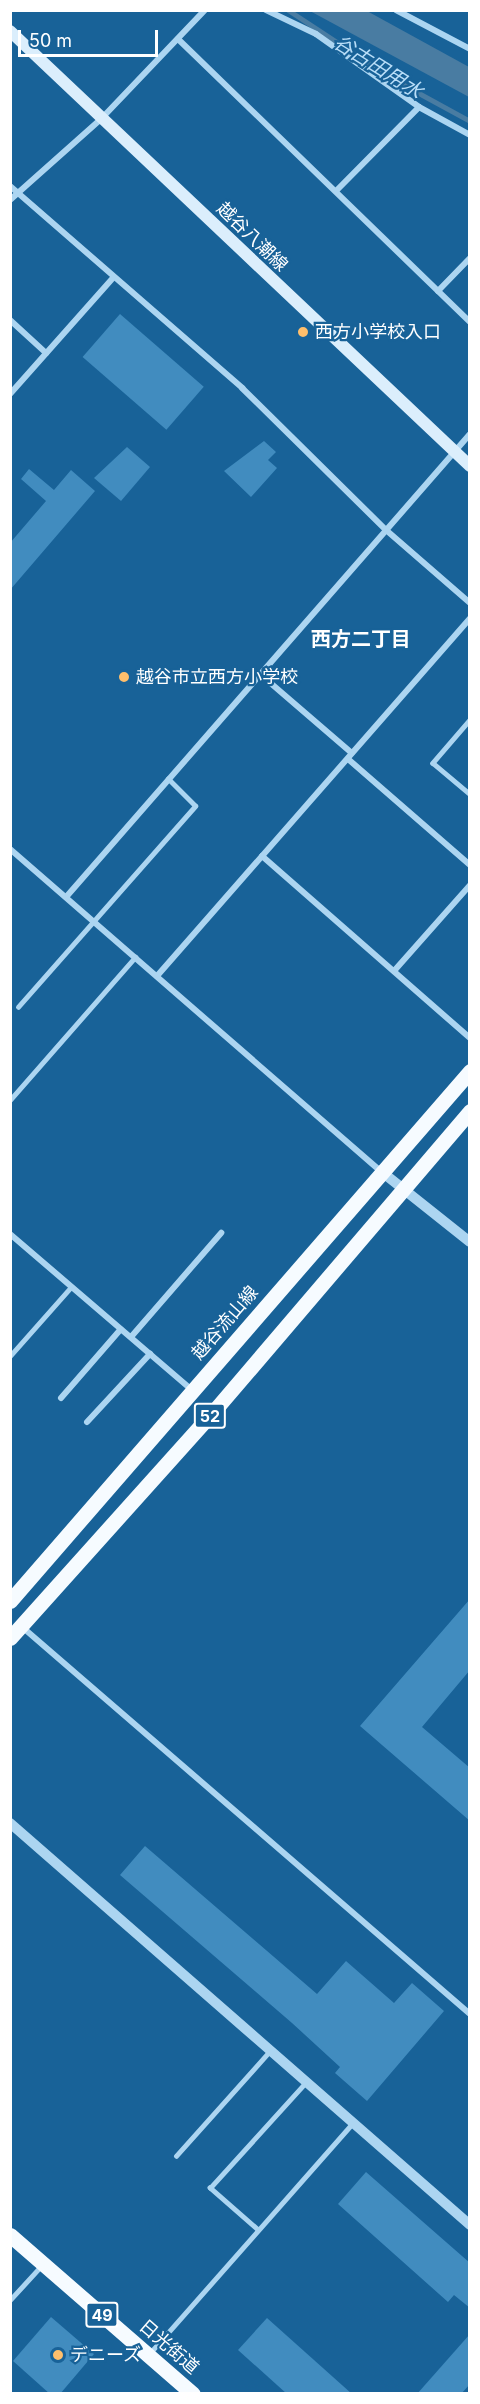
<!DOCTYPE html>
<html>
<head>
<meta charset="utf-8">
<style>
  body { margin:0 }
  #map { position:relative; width:480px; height:2404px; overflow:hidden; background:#186298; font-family:Inter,"Noto Sans JP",sans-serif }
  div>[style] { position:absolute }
  .water>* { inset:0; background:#497ca2 }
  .stream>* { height:5px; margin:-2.5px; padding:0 2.5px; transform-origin:2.5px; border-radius:2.5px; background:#497ca2 }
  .building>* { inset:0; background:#418cbf; transform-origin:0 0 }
  .service>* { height:4.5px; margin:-2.25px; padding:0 2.25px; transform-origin:2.25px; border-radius:2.25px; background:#acd5f1 }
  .minor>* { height:6px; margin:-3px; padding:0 3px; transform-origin:3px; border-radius:3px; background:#acd5f1 }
  .tertiary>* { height:10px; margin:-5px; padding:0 5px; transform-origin:5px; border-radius:5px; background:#acd5f1 }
  .secondary>* { height:12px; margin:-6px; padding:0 6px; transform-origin:6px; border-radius:6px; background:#dbeefc }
  .primary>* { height:15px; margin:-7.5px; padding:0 7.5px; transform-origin:7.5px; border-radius:7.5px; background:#f6fbff }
  .dots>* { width:16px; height:16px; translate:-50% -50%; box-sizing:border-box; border:3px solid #186298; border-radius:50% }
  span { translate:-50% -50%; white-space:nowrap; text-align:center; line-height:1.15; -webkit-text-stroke:4.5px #186298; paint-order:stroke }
  .shield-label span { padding:2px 4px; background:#186298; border:2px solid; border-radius:4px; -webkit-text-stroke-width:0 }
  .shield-label { font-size:16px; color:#fff; font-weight:700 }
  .street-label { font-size:18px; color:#fff }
  .poi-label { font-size:18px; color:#fff }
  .left { translate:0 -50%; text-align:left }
  .water-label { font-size:20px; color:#b9def8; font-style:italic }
  .neighbourhood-label { font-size:20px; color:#fff; font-weight:700 }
  .frame { position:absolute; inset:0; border:12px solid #fff; pointer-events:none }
  .scale { position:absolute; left:18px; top:30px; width:140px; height:27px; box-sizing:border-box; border:3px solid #fff; border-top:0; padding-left:8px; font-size:18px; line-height:21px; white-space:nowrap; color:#fff; -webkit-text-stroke:4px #186298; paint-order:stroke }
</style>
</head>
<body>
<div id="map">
  <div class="water">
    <div style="clip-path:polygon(310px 11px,367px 11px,469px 67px,469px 97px)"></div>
  </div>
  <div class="stream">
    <div style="left:288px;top:10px;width:123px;rotate:33.4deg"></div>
    <div style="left:391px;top:78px;width:90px;rotate:28.6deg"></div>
  </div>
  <div class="building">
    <div style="left:120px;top:314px;width:111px;height:57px;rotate:41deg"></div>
    <div style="clip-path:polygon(264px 441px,276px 452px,268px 460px,277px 468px,251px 497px,224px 471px)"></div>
    <div style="clip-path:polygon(127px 447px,150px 467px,121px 501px,94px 478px)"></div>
    <div style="clip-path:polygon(29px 469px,54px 490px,71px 470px,95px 491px,10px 590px,10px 543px,46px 501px,21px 479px)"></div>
    <div style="clip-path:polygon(470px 1599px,470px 1670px,422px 1727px,470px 1768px,470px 1821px,360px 1726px)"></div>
    <div style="clip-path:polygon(145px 1846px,317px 1994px,346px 1961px,394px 2003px,412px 1983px,444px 2011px,367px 2101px,335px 2073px,340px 2067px,292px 2023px,120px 1875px)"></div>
    <div style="clip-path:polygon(366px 2172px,470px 2263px,470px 2308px,454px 2295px,448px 2302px,338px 2204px)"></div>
    <div style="clip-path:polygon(51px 2317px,94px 2354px,60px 2394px,50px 2394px,13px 2361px)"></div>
    <div style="clip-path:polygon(267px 2318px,352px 2394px,287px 2394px,238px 2350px)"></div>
    <div style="clip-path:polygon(470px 2334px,470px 2384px,461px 2394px,417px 2394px)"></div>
  </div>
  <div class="service">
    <div style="left:470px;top:720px;width:57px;rotate:130.7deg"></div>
    <div style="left:433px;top:763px;width:48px;rotate:40deg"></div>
    <div style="left:18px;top:1007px;width:268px;rotate:-48.6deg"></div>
    <div style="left:195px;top:806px;width:38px;rotate:-135deg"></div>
    <div style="left:10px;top:1100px;width:190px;rotate:-48.8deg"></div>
    <div style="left:10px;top:1356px;width:92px;rotate:-48.5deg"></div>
    <div style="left:176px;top:2156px;width:141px;rotate:-48.2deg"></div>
    <div style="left:258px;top:2230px;width:64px;rotate:-138.8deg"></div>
    <div style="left:210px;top:2188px;width:143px;rotate:-47.8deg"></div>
    <div style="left:10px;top:2300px;width:46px;rotate:-47.6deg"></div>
    <div style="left:150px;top:2353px;width:307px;rotate:-48.6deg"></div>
  </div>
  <div class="minor">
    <div style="left:266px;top:10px;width:55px;rotate:25.6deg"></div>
    <div style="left:316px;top:34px;width:126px;rotate:35.3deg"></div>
    <div style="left:396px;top:10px;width:84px;rotate:27.8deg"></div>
    <div style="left:179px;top:40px;width:405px;rotate:44.1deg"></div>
    <div style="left:10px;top:186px;width:308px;rotate:41deg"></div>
    <div style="left:242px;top:388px;width:202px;rotate:44.6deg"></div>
    <div style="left:386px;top:530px;width:111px;rotate:41deg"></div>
    <div style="left:336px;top:191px;width:118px;rotate:-45.3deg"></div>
    <div style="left:419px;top:107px;width:58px;rotate:28.8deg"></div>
    <div style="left:10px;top:200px;width:123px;rotate:-41.7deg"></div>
    <div style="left:102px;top:118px;width:149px;rotate:-46.4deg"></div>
    <div style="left:438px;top:291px;width:46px;rotate:-45.9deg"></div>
    <div style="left:10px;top:320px;width:49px;rotate:42.5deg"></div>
    <div style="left:10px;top:394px;width:155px;rotate:-48.4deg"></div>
    <div style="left:260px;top:674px;width:121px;rotate:40.7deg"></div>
    <div style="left:348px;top:759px;width:162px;rotate:41deg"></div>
    <div style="left:10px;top:849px;width:491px;rotate:41deg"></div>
    <div style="left:262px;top:856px;width:276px;rotate:41.2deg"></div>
    <div style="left:67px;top:896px;width:613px;rotate:-48.9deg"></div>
    <div style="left:394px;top:971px;width:115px;rotate:-48.5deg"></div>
    <div style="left:157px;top:976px;width:476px;rotate:-48.8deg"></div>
    <div style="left:10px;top:1234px;width:240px;rotate:40.6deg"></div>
    <div style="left:131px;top:1337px;width:138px;rotate:-49.1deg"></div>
    <div style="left:61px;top:1398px;width:91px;rotate:-49deg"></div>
    <div style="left:87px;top:1422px;width:93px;rotate:-47.2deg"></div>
    <div style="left:21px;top:1626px;width:593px;rotate:40.83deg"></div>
  </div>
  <div class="tertiary">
    <div style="left:382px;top:1172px;width:112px;rotate:38.5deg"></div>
    <div style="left:10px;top:1823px;width:611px;rotate:41.15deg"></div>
  </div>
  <div class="secondary">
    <div style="left:10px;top:31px;width:633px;rotate:43.4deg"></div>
  </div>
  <div class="primary">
    <div style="left:10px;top:1601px;width:702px;rotate:-49.04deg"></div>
    <div style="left:10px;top:1638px;width:304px;rotate:-48.1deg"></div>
    <div style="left:213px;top:1412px;width:396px;rotate:-49.5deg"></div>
    <div style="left:10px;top:2235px;width:242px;rotate:41deg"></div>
  </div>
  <div class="dots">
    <div style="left:303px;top:332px;background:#ffbf6c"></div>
    <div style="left:124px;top:677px;background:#ffbf6c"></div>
    <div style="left:58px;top:2355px;background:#ffbf6c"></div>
  </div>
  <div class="shield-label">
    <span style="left:210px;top:1416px">52</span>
    <span style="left:102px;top:2315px">49</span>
  </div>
  <div class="street-label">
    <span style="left:252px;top:237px;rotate:44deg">越谷八潮線</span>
    <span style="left:225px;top:1323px;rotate:-49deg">越谷流山線</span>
    <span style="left:169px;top:2347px;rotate:41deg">日光街道</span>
  </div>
  <div class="poi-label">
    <span class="left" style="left:315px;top:332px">西方小学校入口</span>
    <span class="left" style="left:136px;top:677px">越谷市立西方小学校</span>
    <span class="left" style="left:70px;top:2355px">デニーズ</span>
  </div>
  <div class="water-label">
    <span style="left:378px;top:67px;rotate:32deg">谷古田用水</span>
  </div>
  <div class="neighbourhood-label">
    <span style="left:361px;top:639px">西方二丁目</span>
  </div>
  <div class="frame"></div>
  <div class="scale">50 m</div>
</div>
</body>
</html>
